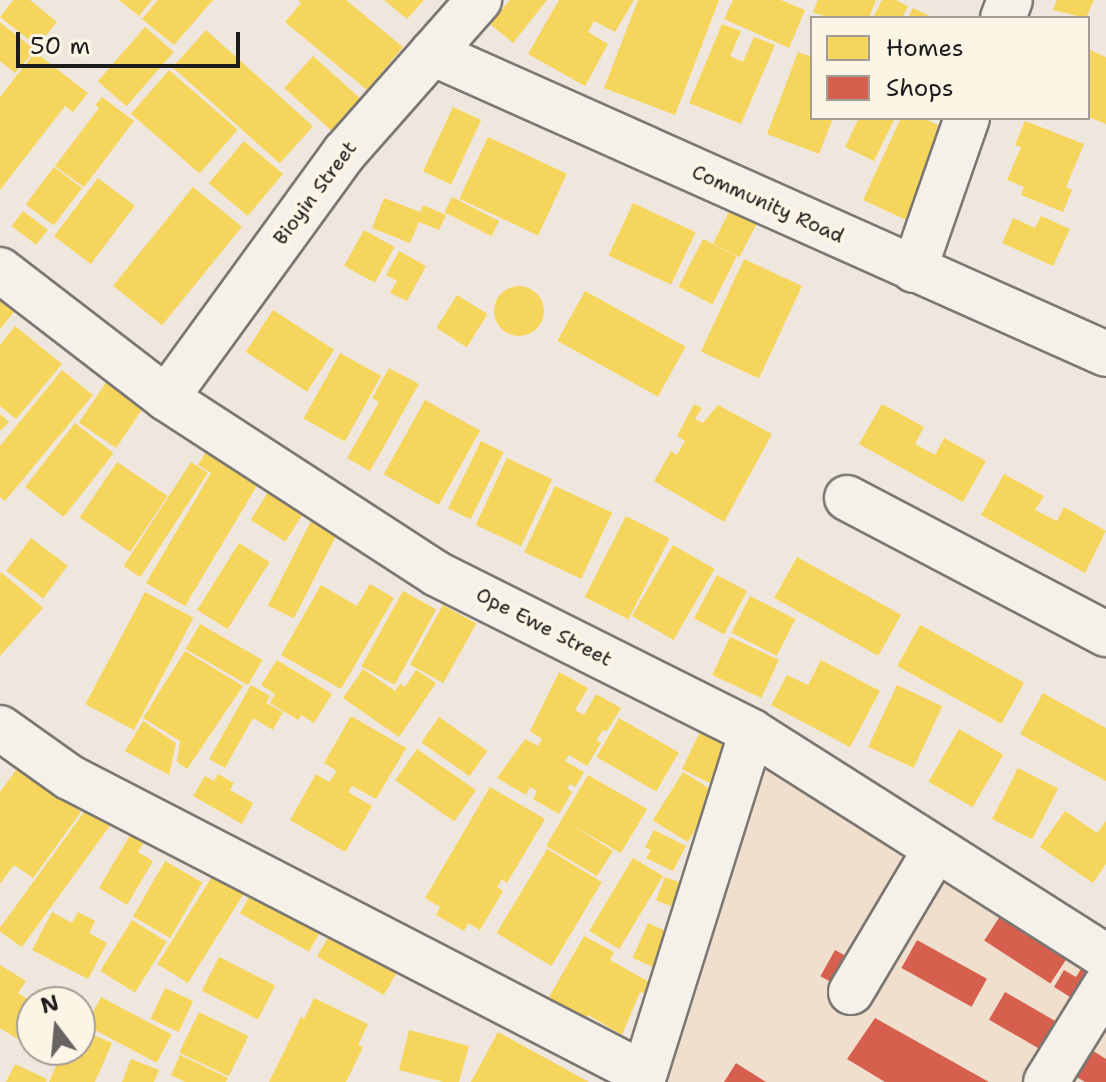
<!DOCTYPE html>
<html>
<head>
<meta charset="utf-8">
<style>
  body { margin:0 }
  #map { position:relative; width:1106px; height:1082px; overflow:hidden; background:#efe7dd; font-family:"Shantell Sans",sans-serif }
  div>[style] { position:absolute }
  .built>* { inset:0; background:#f1dfce }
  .homes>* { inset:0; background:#f6d55c; transform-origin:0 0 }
  .round { border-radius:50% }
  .shops>* { inset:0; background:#d6604d; transform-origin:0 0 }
  .roads { filter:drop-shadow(2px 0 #7b7773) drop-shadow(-2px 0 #7b7773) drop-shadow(0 2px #7b7773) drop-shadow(0 -2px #7b7773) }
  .minor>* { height:44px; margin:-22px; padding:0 22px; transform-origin:22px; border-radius:22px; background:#f4f0ea }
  span { translate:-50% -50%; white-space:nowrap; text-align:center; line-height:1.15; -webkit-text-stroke:8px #fcf5e5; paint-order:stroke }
  .street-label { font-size:20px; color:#1c1c1c }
  .legend { position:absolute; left:810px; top:16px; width:280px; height:104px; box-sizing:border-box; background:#fcf5e5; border:2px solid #a29e95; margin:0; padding:10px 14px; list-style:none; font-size:24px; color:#1c1c1c }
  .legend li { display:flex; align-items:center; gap:16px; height:40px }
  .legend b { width:40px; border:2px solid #a29e95 }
  .north { position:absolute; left:16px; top:986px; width:80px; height:80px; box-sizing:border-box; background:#fcf5e5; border:2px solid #a29e95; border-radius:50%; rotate:344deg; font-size:22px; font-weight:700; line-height:32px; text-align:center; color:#1c1c1c }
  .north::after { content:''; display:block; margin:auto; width:28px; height:36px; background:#666360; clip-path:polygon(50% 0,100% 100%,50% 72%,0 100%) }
  .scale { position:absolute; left:16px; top:32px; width:224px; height:36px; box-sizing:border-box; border:4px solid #1c1c1c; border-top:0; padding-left:10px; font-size:24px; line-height:28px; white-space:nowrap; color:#1c1c1c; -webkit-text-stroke:6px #fcf5e5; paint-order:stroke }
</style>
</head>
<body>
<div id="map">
  <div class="built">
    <div style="clip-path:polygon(761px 763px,1106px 980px,1106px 1082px,664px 1082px)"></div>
  </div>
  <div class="homes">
    <div style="clip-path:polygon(13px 0,30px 0,57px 22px,37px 46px,0 17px)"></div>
    <div style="clip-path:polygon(119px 0,152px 0,139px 16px)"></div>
    <div style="clip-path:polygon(158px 0,213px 0,174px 45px,142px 19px)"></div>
    <div style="clip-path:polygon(298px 0,346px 0,403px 47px,367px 90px,285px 22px,301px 3px)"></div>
    <div style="clip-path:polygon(384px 0,424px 0,407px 19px)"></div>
    <div style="clip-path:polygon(510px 0,547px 0,513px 43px,490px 24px)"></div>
    <div style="clip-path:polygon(559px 0,634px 0,615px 32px,594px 21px,588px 32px,608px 44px,585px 86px,528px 54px)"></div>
    <div style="clip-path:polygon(638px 0,719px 0,675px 115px,604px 88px)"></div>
    <div style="clip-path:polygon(733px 0,781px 0,805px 10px,789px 48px,724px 19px)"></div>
    <div style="clip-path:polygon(818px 0,876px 0,869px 18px,830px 18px,813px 12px)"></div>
    <div style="clip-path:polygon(882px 0,896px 0,908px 6px,902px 18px,873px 18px)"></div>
    <div style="clip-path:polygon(1057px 0,1094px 0,1086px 18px,1053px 10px)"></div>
    <div style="clip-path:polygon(913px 8px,934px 18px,908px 18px)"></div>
    <div style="clip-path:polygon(0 22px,35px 50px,15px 73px,0 61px)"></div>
    <div style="clip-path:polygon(722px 24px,741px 31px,730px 56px,743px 62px,754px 37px,775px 45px,741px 124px,689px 103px)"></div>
    <div style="left:145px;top:27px;width:38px;height:72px;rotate:41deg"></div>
    <div style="left:206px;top:30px;width:144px;height:50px;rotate:42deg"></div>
    <div style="clip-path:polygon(1088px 49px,1106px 57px,1106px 124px,1088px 117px)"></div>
    <div style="clip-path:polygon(35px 52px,88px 93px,73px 112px,65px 106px,0 190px,0 97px)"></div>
    <div style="clip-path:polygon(798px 52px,812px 57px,812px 118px,833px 118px,819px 154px,767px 134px)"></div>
    <div style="left:313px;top:56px;width:72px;height:43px;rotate:42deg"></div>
    <div style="left:169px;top:70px;width:91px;height:58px;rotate:41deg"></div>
    <div style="clip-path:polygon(102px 97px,134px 121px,84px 187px,55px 166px,99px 108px,95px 105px)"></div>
    <div style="left:453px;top:107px;width:31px;height:71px;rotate:25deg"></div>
    <div style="clip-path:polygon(859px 118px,895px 118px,874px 161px,845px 147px)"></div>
    <div style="clip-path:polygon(901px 118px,923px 118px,957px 134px,915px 224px,863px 200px)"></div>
    <div style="clip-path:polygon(1025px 121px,1084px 144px,1066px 187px,1072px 190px,1063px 212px,1021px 195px,1024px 187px,1007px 180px,1021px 147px,1015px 145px)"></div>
    <div style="left:488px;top:137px;width:87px;height:68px;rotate:25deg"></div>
    <div style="left:244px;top:141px;width:51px;height:55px;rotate:40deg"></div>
    <div style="left:54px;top:167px;width:35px;height:47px;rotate:37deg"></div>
    <div style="left:98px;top:178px;width:46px;height:73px;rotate:37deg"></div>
    <div style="left:193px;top:187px;width:63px;height:127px;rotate:39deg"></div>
    <div style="left:452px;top:197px;width:53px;height:17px;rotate:27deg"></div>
    <div style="clip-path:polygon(384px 198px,420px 212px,423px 205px,446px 215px,439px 230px,419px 222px,410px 243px,372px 228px)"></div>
    <div style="left:633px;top:203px;width:69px;height:58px;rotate:25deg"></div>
    <div style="left:732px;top:206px;width:30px;height:42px;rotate:27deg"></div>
    <div style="left:23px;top:211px;width:31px;height:19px;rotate:37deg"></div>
    <div style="clip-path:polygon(1041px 216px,1070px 229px,1053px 266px,1002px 243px,1013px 218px,1035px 228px)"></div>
    <div style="left:364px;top:230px;width:35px;height:41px;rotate:29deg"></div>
    <div style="left:703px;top:239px;width:38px;height:54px;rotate:27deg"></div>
    <div style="clip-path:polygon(399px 251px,426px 266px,407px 301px,390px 293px,397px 281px,386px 275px)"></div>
    <div style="left:744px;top:259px;width:64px;height:102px;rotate:25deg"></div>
    <div style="clip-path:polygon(0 281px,23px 301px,0 329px)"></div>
    <div class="round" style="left:494px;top:286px;width:50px;height:50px"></div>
    <div style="left:585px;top:291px;width:115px;height:57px;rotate:29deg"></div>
    <div style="left:457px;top:295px;width:36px;height:39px;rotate:32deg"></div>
    <div style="left:273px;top:310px;width:73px;height:50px;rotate:33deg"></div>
    <div style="clip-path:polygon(15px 326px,62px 364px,16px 419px,0 406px,0 345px)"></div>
    <div style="left:340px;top:353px;width:47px;height:75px;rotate:29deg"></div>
    <div style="clip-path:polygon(389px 368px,419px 384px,370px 471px,347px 458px,379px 402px,372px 398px)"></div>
    <div style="clip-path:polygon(62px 370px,93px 395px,5px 501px,0 497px,0 446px)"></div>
    <div style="left:109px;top:378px;width:45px;height:54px;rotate:34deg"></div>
    <div style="left:425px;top:400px;width:63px;height:85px;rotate:29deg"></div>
    <div style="clip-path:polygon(694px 404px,702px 408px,695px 419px,703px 423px,718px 405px,772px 434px,724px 522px,654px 481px,671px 451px,677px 455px,685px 441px,677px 436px)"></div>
    <div style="clip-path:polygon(882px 404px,924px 427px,915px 444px,935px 455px,944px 438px,986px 461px,963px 502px,859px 444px)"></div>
    <div style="clip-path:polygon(0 414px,9px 422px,0 431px)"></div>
    <div style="left:75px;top:423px;width:49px;height:81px;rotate:38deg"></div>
    <div style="left:481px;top:441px;width:25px;height:75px;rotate:26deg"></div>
    <div style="clip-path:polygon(211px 443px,264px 474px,185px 606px,146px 583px,211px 473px,198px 465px)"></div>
    <div style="left:507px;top:458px;width:50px;height:74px;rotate:25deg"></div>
    <div style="left:117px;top:462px;width:61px;height:67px;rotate:34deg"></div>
    <div style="left:191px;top:462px;width:20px;height:124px;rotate:33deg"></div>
    <div style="clip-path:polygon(1004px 474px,1044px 496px,1035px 510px,1057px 521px,1064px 507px,1106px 531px,1085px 573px,981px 515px)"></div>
    <div style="left:275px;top:481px;width:41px;height:46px;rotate:32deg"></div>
    <div style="left:555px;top:486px;width:63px;height:73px;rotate:25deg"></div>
    <div style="left:316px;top:511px;width:29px;height:106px;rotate:27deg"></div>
    <div style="left:626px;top:516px;width:49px;height:91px;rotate:27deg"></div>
    <div style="left:31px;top:538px;width:46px;height:41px;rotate:37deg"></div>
    <div style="left:239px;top:543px;width:36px;height:79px;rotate:32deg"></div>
    <div style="left:673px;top:545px;width:48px;height:82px;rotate:30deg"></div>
    <div style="left:797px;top:557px;width:119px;height:47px;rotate:29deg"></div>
    <div style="clip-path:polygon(1px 572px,43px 608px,0 656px,0 574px)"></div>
    <div style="left:717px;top:575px;width:34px;height:49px;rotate:28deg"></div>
    <div style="clip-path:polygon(370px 584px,394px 598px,341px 689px,281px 655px,321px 585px,357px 606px)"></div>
    <div style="left:403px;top:591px;width:38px;height:86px;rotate:29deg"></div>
    <div style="left:145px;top:592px;width:55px;height:127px;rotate:28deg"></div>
    <div style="left:750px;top:596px;width:51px;height:41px;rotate:27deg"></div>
    <div style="left:443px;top:605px;width:38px;height:68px;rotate:29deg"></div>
    <div style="left:200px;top:624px;width:72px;height:29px;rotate:30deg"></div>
    <div style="left:920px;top:625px;width:119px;height:47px;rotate:29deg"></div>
    <div style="left:730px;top:637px;width:54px;height:42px;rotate:25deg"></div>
    <div style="clip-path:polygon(185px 651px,243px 686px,187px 769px,177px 762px,180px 741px,143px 718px)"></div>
    <div style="clip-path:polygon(277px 660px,332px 694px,314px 723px,301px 715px,298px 720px,270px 703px,275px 694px,261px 685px)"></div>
    <div style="clip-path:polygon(821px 660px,880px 691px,850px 747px,771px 705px,787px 675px,808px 685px)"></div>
    <div style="clip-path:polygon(363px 669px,395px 691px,400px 684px,405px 687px,416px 670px,436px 683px,399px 737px,343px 698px)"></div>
    <div style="clip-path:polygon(559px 672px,588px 688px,575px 710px,584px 715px,596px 694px,621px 708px,607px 731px,603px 730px,596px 740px,601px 743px,587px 766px,569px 755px,565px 761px,584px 772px,575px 787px,570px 784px,567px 788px,572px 792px,559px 814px,533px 799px,537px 791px,530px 787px,526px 795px,497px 778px,525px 739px,538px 746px,542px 739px,530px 731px)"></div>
    <div style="clip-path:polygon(251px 685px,270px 696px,266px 703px,283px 712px,273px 730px,253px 718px,225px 768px,209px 759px)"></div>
    <div style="left:897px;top:685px;width:50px;height:68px;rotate:25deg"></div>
    <div style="clip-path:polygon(1043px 693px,1106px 728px,1106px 781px,1020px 734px)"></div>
    <div style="clip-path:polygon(351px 716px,406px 748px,376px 799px,352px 786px,348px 792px,372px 806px,345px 852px,290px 820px,316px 774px,329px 782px,337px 771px,324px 763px)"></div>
    <div style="left:439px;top:717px;width:59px;height:31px;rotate:35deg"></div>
    <div style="left:619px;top:718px;width:69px;height:45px;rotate:30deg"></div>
    <div style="clip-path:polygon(143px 721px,176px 743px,169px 775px,125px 751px)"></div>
    <div style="left:702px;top:728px;width:39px;height:46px;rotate:26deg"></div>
    <div style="left:959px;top:729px;width:51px;height:61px;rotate:30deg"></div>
    <div style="left:417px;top:749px;width:72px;height:38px;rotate:35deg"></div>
    <div style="clip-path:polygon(25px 758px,40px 782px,81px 812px,33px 878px,14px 865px,0 884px,0 792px)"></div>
    <div style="left:1018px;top:768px;width:45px;height:57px;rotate:27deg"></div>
    <div style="left:683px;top:772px;width:41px;height:57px;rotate:32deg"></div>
    <div style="clip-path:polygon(218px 774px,234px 783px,230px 790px,253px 803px,242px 824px,193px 796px,205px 776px,214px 781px)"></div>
    <div style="clip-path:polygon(588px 775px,647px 809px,621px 853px,572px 825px,613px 851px,597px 876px,546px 846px)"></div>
    <div style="clip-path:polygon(490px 787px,545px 819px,507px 883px,502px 879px,497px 887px,503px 891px,480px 930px,468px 923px,464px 931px,436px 915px,440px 907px,425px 898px)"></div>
    <div style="left:87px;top:808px;width:29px;height:151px;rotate:36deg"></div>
    <div style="clip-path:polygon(1065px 811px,1097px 833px,1106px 821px,1106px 864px,1093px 883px,1040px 847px)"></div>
    <div style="clip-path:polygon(139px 820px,153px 827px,138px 852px,153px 861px,127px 905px,99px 888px)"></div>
    <div style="clip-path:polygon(654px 830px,686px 846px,673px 871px,646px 858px,651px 850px,645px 847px)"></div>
    <div style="left:547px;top:849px;width:64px;height:98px;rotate:31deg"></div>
    <div style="left:633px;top:858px;width:35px;height:85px;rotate:31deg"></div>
    <div style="left:165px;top:861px;width:43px;height:64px;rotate:30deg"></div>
    <div style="left:213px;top:875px;width:36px;height:105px;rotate:32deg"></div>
    <div style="left:665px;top:877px;width:19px;height:25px;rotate:21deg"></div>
    <div style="left:254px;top:888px;width:79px;height:29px;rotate:29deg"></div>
    <div style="clip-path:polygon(52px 912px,72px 923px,78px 912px,95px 921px,89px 933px,107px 943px,88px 979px,32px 950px)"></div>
    <div style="left:132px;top:920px;width:41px;height:60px;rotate:32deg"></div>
    <div style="left:648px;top:923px;width:22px;height:38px;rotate:24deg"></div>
    <div style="left:334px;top:927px;width:77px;height:34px;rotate:30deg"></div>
    <div style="clip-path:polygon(584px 936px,614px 952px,610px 960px,651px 983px,645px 994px,640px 992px,622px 1035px,588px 1015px,585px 1020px,548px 999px)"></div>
    <div style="left:219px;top:957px;width:63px;height:38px;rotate:27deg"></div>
    <div style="clip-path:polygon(0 965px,26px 981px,18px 993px,31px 1001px,38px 989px,58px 1002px,32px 1002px,32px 1048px,0 1028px)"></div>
    <div style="left:165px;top:988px;width:31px;height:34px;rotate:25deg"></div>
    <div style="left:101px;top:997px;width:80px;height:32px;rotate:28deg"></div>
    <div style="clip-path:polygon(314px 998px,368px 1024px,358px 1045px,363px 1047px,346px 1082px,269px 1082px,301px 1017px,304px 1019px)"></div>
    <div style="left:199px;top:1012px;width:55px;height:45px;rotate:26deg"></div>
    <div style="clip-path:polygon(80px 1029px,112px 1043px,95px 1082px,49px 1082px,63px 1050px,80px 1050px)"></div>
    <div style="clip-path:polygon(409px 1030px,469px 1046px,459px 1082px,444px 1082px,399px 1070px)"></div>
    <div style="clip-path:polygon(498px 1032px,589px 1082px,471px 1082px)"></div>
    <div style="clip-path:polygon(180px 1055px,228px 1078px,226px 1082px,185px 1082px,171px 1075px)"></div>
    <div style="clip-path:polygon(131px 1059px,159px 1070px,154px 1082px,122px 1082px)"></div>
    <div style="clip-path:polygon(15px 1064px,47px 1079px,46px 1082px,6px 1082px)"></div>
  </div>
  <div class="shops">
    <div style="left:1006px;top:907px;width:79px;height:40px;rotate:33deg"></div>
    <div style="left:917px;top:940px;width:80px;height:32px;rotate:29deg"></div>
    <div style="left:835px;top:950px;width:29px;height:30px;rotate:29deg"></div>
    <div style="clip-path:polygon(1089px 956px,1106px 966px,1083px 1005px,1054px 987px,1064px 970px,1076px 977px)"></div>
    <div style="left:1005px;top:992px;width:73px;height:32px;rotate:30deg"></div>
    <div style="clip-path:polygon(875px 1018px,989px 1082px,885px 1082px,847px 1059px)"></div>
    <div style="clip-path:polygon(1087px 1047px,1106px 1059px,1106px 1082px,1085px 1082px,1070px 1073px)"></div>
    <div style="clip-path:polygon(736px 1063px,766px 1082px,724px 1082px)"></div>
  </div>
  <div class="roads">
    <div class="minor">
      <div style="left:1003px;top:18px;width:19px;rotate:-69deg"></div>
      <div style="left:432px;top:53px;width:738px;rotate:24.06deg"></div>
      <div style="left:0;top:270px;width:210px;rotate:37.6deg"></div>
      <div style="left:166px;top:398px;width:323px;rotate:33deg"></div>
      <div style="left:437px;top:574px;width:352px;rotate:26.6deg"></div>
      <div style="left:752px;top:732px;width:419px;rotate:32.4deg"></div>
      <div style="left:914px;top:270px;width:161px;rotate:-70.8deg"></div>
      <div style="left:166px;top:398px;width:304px;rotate:-54deg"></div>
      <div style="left:345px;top:152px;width:203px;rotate:-48.6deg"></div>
      <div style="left:847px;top:498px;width:293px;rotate:27.7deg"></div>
      <div style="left:0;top:728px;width:85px;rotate:35.4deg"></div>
      <div style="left:69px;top:777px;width:647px;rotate:27.32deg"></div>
      <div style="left:851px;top:992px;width:166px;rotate:-59.3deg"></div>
      <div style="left:642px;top:1082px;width:367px;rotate:-72.6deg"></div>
      <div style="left:1046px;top:1082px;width:114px;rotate:-58.3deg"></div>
    </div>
  </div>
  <div class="street-label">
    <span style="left:315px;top:193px;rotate:-53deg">Bioyin Street</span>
    <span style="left:768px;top:204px;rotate:24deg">Community Road</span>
    <span style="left:544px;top:627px;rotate:27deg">Ope Ewe Street</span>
  </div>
  <ul class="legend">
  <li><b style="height:22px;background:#f6d55c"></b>Homes</li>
  <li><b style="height:22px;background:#d6604d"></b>Shops</li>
  </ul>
  <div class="north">N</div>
  <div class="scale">50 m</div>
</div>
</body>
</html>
